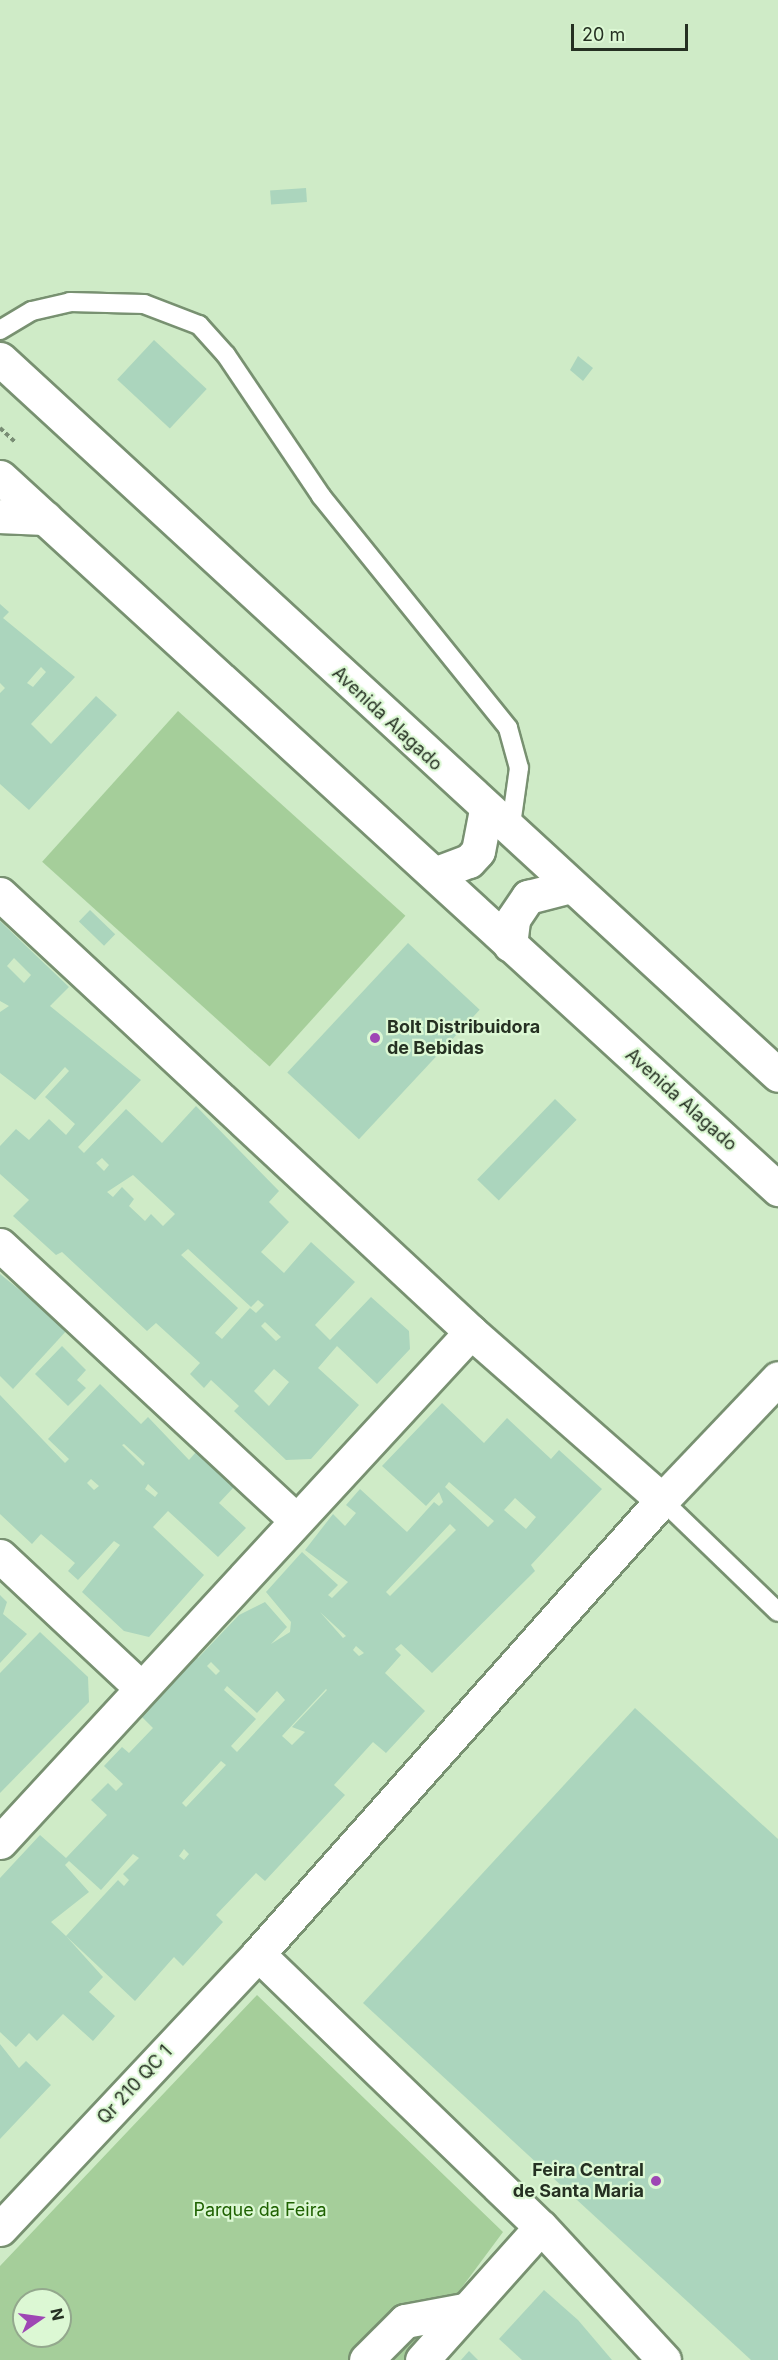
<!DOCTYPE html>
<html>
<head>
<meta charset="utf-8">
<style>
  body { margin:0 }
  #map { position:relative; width:778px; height:2360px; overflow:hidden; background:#cfebc7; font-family:Inter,sans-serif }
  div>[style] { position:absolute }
  .green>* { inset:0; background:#a5ce9a; transform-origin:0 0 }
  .building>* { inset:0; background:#abd5bd; transform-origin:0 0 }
  .path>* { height:4px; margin-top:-2px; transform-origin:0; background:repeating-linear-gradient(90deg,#798d74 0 4.5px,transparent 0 7.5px) }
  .roads { filter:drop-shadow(2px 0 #789171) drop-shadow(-2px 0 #789171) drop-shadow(0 2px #789171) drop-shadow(0 -2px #789171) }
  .service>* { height:18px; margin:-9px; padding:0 9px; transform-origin:9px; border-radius:9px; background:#fff }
  .minor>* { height:33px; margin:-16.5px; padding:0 16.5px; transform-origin:16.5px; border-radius:16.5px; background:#fff }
  .tertiary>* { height:33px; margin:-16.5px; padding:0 16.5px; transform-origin:16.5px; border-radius:16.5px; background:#fff }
  .secondary>* { height:33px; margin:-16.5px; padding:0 16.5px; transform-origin:16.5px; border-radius:16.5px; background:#fff }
  .dots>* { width:16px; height:16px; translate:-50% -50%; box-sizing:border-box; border:3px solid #dcf8d4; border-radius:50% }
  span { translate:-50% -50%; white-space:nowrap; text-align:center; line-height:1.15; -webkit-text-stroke:4.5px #dcf8d4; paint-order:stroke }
  .street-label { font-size:18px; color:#253022 }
  .poi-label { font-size:18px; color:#253022; font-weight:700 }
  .left { translate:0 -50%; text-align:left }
  .right { translate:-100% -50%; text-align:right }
  .park-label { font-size:18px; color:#1f6202 }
  .north { position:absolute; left:12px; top:2288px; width:60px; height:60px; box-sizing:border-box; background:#dcf8d4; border:2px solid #93a88d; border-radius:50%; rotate:77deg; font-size:16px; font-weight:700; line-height:24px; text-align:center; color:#253022 }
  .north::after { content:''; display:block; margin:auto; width:21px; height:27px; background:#9e47b4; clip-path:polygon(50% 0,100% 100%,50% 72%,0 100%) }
  .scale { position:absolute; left:571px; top:24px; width:117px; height:27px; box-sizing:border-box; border:3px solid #253022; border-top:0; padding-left:8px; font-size:18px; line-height:21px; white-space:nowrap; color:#253022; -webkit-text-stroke:4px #dcf8d4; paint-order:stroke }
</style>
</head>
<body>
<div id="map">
  <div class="green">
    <div style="left:178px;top:711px;width:306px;height:203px;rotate:42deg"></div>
    <div style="clip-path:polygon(evenodd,257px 1995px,503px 2232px,408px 2360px,0 2360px,0 2266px,257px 1995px,24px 2300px,60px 2300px,60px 2336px,24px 2336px,24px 2300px)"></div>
  </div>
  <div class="building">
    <div style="left:306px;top:188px;width:14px;height:36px;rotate:86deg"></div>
    <div style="left:154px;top:340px;width:72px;height:54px;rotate:43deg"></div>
    <div style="clip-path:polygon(578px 356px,593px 368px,583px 381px,570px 370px)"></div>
    <div style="clip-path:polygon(evenodd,0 604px,9px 612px,3px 618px,75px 677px,31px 724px,51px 744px,96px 696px,117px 715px,29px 810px,0 784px,0 693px,5px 688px,0 683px,0 604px,41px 667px,46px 672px,33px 687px,27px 683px,41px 667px)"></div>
    <div style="left:90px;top:910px;width:35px;height:16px;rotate:44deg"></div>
    <div style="clip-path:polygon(evenodd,0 921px,69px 987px,50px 1006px,141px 1080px,78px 1147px,84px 1153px,126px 1109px,162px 1143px,196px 1106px,279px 1191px,269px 1202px,289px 1222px,261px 1252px,284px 1273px,311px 1242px,355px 1282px,315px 1325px,330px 1340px,371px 1297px,409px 1331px,410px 1349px,377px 1384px,337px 1346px,318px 1368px,359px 1405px,311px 1459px,286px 1460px,234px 1411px,239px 1406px,211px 1380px,204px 1388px,190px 1374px,200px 1363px,156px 1323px,147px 1331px,62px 1252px,56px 1255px,13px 1216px,29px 1200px,0 1174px,0 1146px,16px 1129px,29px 1140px,49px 1119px,66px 1135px,75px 1124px,45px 1097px,69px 1071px,65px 1067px,35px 1100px,0 1073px,0 1012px,9px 1006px,0 1001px,0 921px,14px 958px,31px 975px,24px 983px,7px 966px,14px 958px,0 921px,102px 1158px,109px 1165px,104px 1171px,96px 1163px,102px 1158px,0 921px,133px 1175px,175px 1214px,163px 1226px,151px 1214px,145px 1221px,129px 1206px,134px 1199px,122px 1187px,113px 1197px,107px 1192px,133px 1175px,0 921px,188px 1249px,251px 1307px,258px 1300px,264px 1305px,256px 1313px,250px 1308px,222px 1339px,215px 1333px,238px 1308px,181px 1255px,188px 1249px,0 921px,265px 1322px,281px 1337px,276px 1341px,261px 1326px,265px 1322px,0 921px,274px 1369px,289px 1382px,269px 1406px,254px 1391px,274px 1369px)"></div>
    <div style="left:408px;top:943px;width:98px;height:177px;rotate:43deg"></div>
    <div style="left:555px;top:1099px;width:30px;height:112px;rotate:44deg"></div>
    <div style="clip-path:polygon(0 1274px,68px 1329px,13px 1389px,0 1376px)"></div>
    <div style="clip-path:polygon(62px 1346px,86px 1370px,77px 1380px,86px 1388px,68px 1406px,35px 1374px)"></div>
    <div style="clip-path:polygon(evenodd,100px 1384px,141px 1424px,148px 1417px,189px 1460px,196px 1452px,234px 1487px,219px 1503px,246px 1528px,218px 1557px,168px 1511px,153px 1527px,204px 1575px,149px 1637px,124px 1631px,82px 1592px,120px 1545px,114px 1541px,78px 1580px,68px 1571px,75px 1563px,41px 1534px,32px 1544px,0 1514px,0 1395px,65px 1463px,69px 1459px,48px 1439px,100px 1384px,124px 1444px,145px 1463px,143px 1466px,122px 1445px,124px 1444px,100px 1384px,91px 1479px,99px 1486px,94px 1490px,87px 1483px,91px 1479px,100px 1384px,148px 1484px,158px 1493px,155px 1497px,145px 1489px,148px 1484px)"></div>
    <div style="clip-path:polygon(evenodd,442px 1403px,484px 1443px,507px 1418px,551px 1459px,559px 1450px,602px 1489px,531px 1565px,535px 1571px,432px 1673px,401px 1644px,395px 1649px,401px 1655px,385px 1673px,425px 1711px,386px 1753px,373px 1742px,334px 1785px,345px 1795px,265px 1881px,256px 1873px,216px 1915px,223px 1922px,183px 1966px,174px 1957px,135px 2001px,66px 1936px,103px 1977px,89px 1992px,115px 2016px,93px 2041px,63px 2014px,37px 2041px,29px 2033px,16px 2047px,0 2032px,0 1878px,40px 1835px,66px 1858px,107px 1815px,91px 1800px,108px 1783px,116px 1791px,123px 1784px,104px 1766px,122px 1747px,129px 1753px,153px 1728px,140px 1715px,194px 1654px,198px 1658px,239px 1615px,265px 1602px,287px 1627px,271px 1644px,290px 1632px,291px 1622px,266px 1592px,302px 1552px,338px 1585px,328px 1595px,332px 1598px,348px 1582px,305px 1550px,333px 1514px,345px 1526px,356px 1513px,346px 1505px,360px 1489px,407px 1532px,434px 1502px,439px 1506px,443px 1502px,439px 1492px,426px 1506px,382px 1466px,442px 1403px,449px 1482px,494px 1521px,488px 1527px,445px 1487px,449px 1482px,442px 1403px,515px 1498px,536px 1517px,526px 1529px,504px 1510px,515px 1498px,442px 1403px,450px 1524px,456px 1530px,390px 1596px,386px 1592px,450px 1524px,442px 1403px,320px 1612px,346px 1636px,343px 1638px,320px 1612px,442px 1403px,356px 1646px,364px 1653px,359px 1656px,353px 1650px,356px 1646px,442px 1403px,211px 1662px,220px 1671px,216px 1675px,207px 1666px,211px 1662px,442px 1403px,227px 1686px,257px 1713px,277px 1691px,285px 1700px,237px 1752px,231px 1746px,256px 1719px,224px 1690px,227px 1686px,442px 1403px,326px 1689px,327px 1690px,292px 1727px,305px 1732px,292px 1745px,282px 1736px,326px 1689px,442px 1403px,221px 1761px,226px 1765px,186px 1807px,182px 1803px,221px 1761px,442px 1403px,184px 1849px,189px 1854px,184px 1860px,179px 1856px,184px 1849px,442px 1403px,133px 1854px,139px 1858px,123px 1874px,129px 1880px,124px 1886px,118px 1880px,66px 1936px,51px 1922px,89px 1892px,65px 1865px,69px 1861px,101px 1890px,133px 1854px)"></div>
    <div style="clip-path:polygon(0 1595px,7px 1602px,3px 1614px,27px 1634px,0 1663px)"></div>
    <div style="clip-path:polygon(40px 1632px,88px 1677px,89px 1702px,0 1793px,0 1673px)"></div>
    <div style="clip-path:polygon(635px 1708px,778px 1839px,778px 2360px,751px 2360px,363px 2003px)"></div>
    <div style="clip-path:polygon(0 2044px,19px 2068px,26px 2061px,51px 2085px,0 2139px)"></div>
    <div style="clip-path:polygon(544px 2290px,578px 2320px,612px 2360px,522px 2360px,499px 2339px)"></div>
    <div style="clip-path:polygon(469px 2351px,478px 2360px,461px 2360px)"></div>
  </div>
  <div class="path">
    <div style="left:0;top:428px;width:21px;rotate:43deg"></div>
  </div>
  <div class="roads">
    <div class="service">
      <div style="left:0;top:330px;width:37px;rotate:-31deg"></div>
      <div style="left:32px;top:311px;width:39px;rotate:-13deg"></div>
      <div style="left:70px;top:302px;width:74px;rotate:1.5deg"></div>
      <div style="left:144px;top:304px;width:59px;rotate:20.9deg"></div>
      <div style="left:199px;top:325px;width:40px;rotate:48deg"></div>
      <div style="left:226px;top:355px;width:170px;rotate:56deg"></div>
      <div style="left:321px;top:496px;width:298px;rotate:51.1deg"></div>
      <div style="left:508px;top:728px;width:41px;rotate:74.6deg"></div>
      <div style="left:519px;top:768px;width:65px;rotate:98deg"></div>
      <div style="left:662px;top:1500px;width:161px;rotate:44deg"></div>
    </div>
    <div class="minor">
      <div style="left:0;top:516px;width:45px;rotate:2.5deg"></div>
      <div style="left:0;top:894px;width:643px;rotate:42.92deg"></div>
      <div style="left:471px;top:1332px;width:254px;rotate:41.3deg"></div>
      <div style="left:0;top:1245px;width:401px;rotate:42.9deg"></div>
      <div style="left:0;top:1556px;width:190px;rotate:43.1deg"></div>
      <div style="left:0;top:1842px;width:694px;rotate:-47.28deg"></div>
      <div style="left:258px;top:1954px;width:393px;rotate:44deg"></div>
      <div style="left:541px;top:2227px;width:181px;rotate:47.2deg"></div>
      <div style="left:366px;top:2360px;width:55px;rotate:-45deg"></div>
      <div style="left:405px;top:2321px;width:60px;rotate:-10.6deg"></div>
      <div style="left:422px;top:2360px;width:178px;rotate:-48.2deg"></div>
    </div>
    <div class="tertiary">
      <div style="left:0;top:2229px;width:377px;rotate:-46.8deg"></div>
      <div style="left:258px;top:1954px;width:608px;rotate:-48.34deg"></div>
      <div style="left:662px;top:1500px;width:168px;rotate:-46.4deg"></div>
    </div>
    <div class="secondary">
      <div style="left:0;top:359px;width:1057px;rotate:42.62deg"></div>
      <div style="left:0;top:477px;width:1055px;rotate:42.46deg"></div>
      <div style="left:437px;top:873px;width:34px;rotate:-21deg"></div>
      <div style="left:469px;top:861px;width:13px;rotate:-48deg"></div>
      <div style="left:478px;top:851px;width:42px;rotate:-79deg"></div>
      <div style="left:510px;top:945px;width:26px;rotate:-83deg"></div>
      <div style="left:513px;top:919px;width:27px;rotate:-56deg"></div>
      <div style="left:528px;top:897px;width:44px;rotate:-14.3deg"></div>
    </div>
  </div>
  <div class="dots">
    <div style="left:375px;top:1038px;background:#9e47b4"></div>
    <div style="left:656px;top:2181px;background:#9e47b4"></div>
  </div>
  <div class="street-label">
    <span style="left:387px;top:719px;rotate:43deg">Avenida Alagado</span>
    <span style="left:681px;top:1100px;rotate:42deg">Avenida Alagado</span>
    <span style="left:135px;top:2085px;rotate:-47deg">Qr 210 QC 1</span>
  </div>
  <div class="poi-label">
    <span class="left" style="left:387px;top:1038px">Bolt Distribuidora<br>de Bebidas</span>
    <span class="right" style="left:644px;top:2181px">Feira Central<br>de Santa Maria</span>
  </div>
  <div class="park-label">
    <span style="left:260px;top:2210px">Parque da Feira</span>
  </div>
  <div class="north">N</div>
  <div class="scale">20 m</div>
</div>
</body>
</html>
